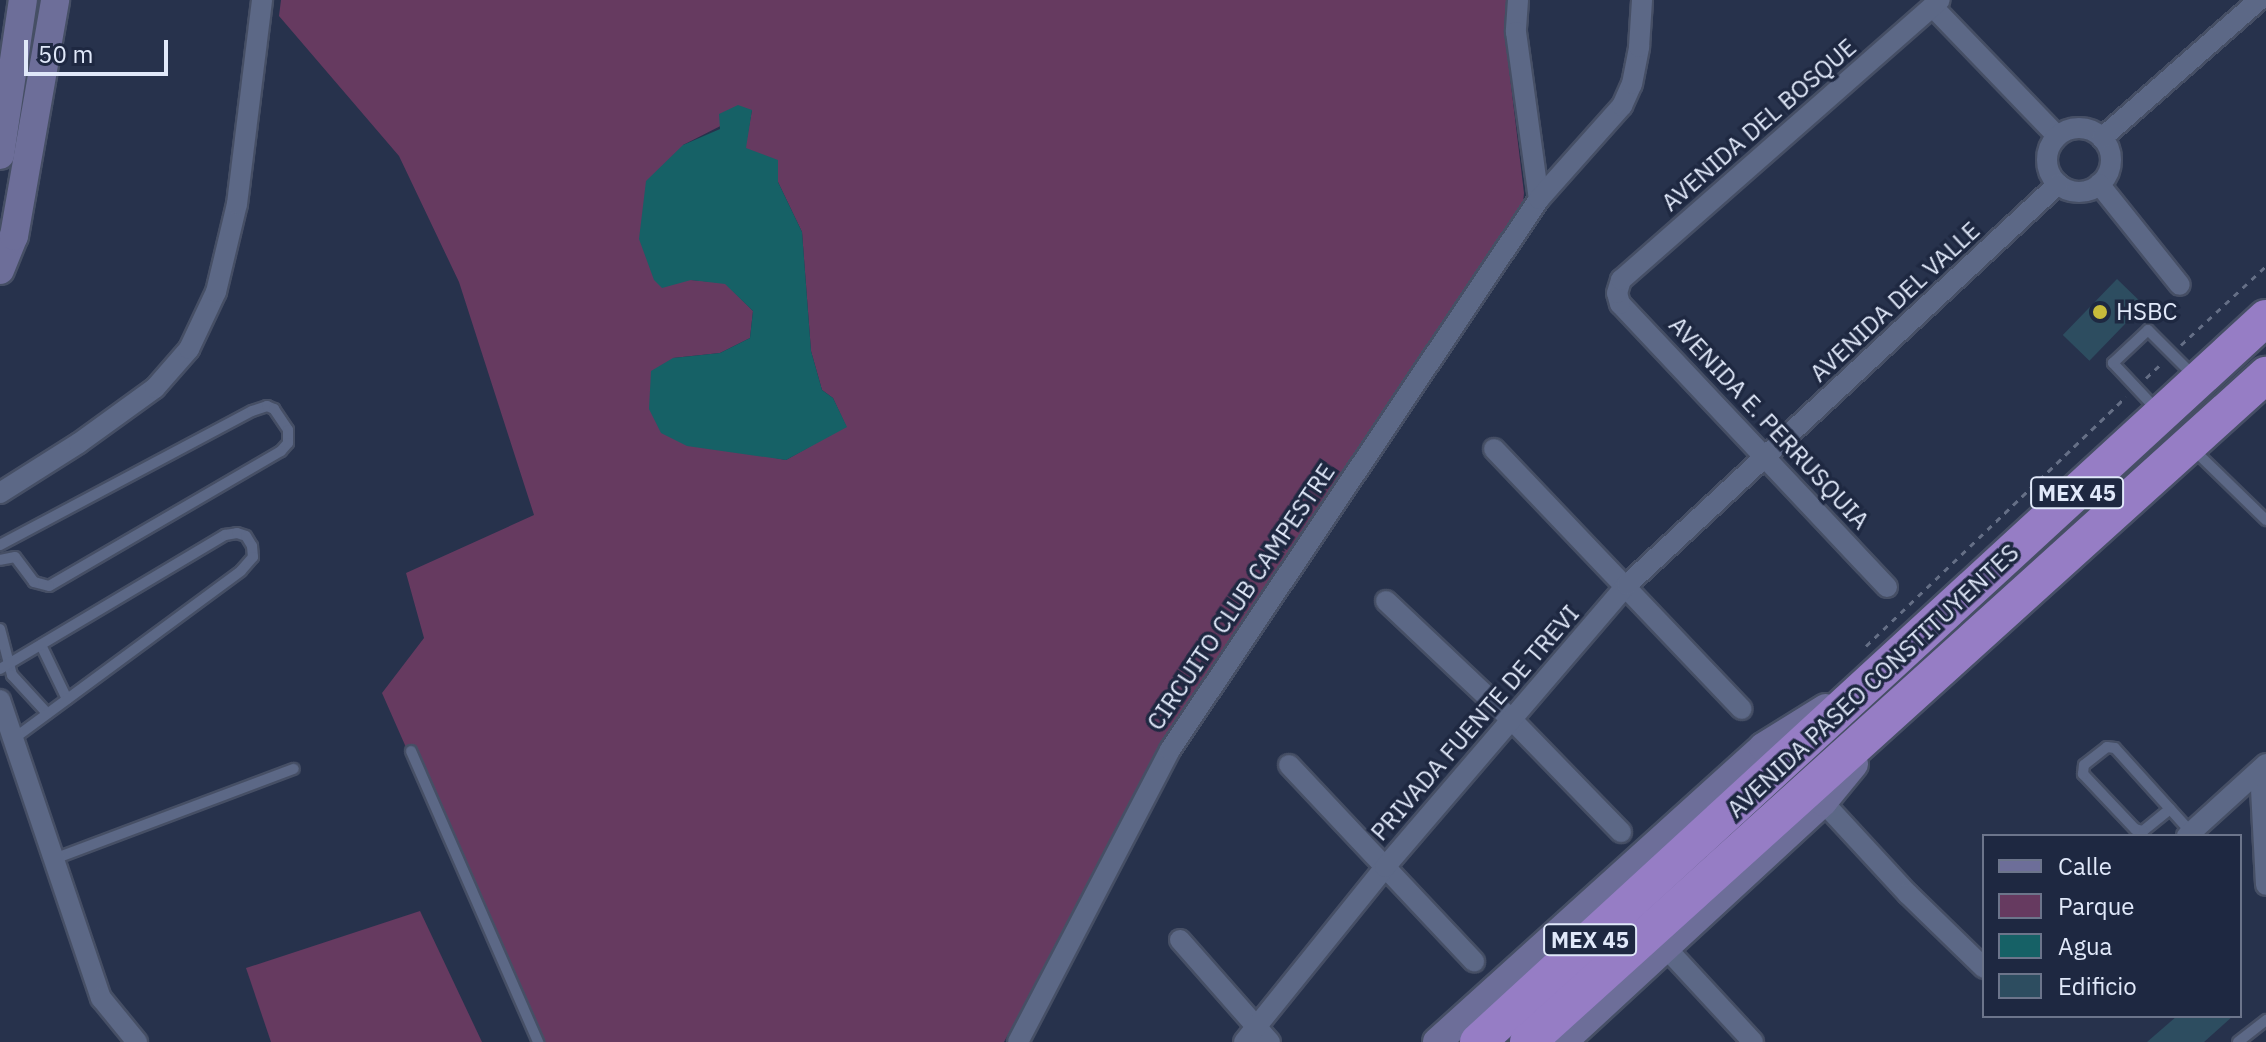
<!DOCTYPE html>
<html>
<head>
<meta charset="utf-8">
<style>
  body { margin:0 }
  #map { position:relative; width:2266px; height:1042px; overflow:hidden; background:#27324c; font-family:"IBM Plex Sans",sans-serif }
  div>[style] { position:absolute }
  .green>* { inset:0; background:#663a60 }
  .water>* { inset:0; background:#166166 }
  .building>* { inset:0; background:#2d4d60; transform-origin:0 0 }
  .path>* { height:3px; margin-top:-1.5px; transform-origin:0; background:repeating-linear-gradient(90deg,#656f86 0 6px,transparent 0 12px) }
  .roads { filter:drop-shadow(2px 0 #464f65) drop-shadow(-2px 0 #464f65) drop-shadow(0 2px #464f65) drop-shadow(0 -2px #464f65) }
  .lane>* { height:10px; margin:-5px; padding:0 5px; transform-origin:5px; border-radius:5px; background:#5c6886 }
  .street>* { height:20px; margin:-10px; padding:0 10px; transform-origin:10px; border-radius:10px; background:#5c6886 }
  .street>.ring { margin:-10px; padding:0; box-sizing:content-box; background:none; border:20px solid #5c6886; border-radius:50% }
  .secondary>* { height:28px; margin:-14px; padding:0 14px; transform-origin:14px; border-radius:14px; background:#6d6e99 }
  .highway>* { height:36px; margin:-18px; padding:0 18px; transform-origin:18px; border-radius:18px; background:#967dc5 }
  .dots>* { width:22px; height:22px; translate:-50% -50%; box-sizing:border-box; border:4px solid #1e2841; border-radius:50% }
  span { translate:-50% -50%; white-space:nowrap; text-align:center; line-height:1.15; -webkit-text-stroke:7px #1e2841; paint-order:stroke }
  .shield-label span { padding:2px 6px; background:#1e2841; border:2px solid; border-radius:6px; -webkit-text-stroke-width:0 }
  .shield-label { font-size:22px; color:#e0e8f9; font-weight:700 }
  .street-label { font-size:24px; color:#e0e8f9 }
  .poi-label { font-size:24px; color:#e0e8f9 }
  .left { translate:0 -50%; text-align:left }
  .legend { position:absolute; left:1982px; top:834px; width:260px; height:184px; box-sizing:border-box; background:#1e2841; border:2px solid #6c758b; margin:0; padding:10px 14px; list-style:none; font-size:24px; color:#e0e8f9 }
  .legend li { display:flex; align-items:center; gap:16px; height:40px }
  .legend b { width:40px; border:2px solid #6c758b }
  .scale { position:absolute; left:24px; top:40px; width:144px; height:36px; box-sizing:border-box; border:4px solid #e0e8f9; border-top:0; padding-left:10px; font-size:24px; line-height:28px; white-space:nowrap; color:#e0e8f9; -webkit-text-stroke:6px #1e2841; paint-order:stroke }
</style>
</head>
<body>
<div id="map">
  <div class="green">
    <div style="clip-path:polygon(evenodd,281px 0,1511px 0,1508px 60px,1524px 193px,1522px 214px,1166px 747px,1004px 1042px,536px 1042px,382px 693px,424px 638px,406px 573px,534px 515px,459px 282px,399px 156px,279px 16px,281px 0,752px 110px,745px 148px,778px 182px,802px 232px,811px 351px,822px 390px,833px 398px,846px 426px,786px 460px,751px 453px,673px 358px,720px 353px,750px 338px,753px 311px,725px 283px,691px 280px,683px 145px,752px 110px)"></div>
    <div style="clip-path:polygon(420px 911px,482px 1042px,271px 1042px,246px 968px)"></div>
  </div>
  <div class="water">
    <div style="clip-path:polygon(738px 105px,752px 110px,746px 148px,778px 160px,778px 182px,802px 232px,811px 351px,822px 390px,833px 398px,847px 427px,786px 460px,687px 446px,661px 433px,649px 409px,651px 371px,673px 358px,720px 353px,750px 338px,753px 311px,725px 284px,691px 280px,662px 288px,654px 280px,639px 239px,646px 181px,683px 145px,720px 129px,719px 114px)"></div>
  </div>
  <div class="building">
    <div style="left:2117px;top:279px;width:37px;height:78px;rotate:44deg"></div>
    <div style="clip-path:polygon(2177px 1016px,2233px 1016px,2204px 1042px,2147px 1042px)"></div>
  </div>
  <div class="path">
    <div style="left:2181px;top:345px;width:116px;rotate:-42.9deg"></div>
    <div style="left:2146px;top:378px;width:21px;rotate:-43deg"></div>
    <div style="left:1866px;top:646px;width:360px;rotate:-43.8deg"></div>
  </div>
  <div class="roads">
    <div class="lane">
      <div style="left:2158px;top:411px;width:66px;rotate:-133.2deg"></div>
      <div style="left:2113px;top:363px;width:48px;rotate:-43.3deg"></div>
      <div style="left:2148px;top:330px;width:65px;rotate:45deg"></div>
      <div style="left:2193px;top:449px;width:102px;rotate:44.2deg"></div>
      <div style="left:0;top:545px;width:285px;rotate:-28deg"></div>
      <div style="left:252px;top:411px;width:16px;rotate:-18deg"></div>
      <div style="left:267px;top:406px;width:8px;rotate:23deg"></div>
      <div style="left:274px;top:409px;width:25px;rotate:56deg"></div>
      <div style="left:288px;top:430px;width:13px;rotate:90deg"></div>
      <div style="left:288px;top:443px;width:11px;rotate:131deg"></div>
      <div style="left:281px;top:451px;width:268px;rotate:149.8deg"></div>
      <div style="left:49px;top:586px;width:16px;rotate:-165deg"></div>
      <div style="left:34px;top:582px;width:31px;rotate:-127deg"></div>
      <div style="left:15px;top:557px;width:15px;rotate:169deg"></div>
      <div style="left:0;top:629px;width:48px;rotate:75.4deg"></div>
      <div style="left:12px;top:675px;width:52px;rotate:47.4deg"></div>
      <div style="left:41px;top:645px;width:60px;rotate:64.3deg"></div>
      <div style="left:0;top:669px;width:262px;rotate:-30.8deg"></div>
      <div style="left:225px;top:535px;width:12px;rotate:-9deg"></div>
      <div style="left:237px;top:533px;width:9px;rotate:18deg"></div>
      <div style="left:246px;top:536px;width:12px;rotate:59deg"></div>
      <div style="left:252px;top:546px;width:11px;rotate:85deg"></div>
      <div style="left:253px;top:557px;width:18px;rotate:131deg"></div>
      <div style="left:241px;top:571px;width:283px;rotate:143.6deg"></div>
      <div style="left:411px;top:751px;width:318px;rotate:66.4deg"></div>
      <div style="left:2170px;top:809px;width:35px;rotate:141deg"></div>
      <div style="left:2143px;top:831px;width:8px;rotate:-166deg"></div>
      <div style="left:2135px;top:829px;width:76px;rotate:-133.4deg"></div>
      <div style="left:2083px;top:774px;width:9px;rotate:-84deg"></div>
      <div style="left:2084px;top:765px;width:29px;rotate:-38deg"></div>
      <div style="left:2107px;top:747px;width:8px;rotate:7deg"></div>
      <div style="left:2115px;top:748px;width:113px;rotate:47.9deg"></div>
      <div style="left:54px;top:859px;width:256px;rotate:-20.6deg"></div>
      <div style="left:2238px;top:1042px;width:36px;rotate:-38deg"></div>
    </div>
    <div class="street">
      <div style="left:1518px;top:0;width:32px;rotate:94deg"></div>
      <div style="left:1516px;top:32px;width:169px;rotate:82.2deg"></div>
      <div style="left:1933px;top:7px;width:179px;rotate:46.1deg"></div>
      <div class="ring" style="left:2047px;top:128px;width:44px;height:44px"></div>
      <div style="left:2102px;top:138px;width:209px;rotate:-41.3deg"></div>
      <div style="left:2099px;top:184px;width:129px;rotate:51.3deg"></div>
      <div style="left:1494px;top:449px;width:359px;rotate:46.4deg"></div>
      <div style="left:0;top:493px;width:93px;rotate:-32.3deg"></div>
      <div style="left:79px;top:443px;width:94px;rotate:-35.9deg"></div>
      <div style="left:155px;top:388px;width:52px;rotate:-48.9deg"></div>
      <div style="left:189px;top:349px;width:63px;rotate:-64.7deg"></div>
      <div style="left:216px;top:292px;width:90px;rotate:-76.6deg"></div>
      <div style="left:237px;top:204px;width:206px;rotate:-83deg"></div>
      <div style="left:1887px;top:587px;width:389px;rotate:-133.3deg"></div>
      <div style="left:1620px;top:304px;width:11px;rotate:-105deg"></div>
      <div style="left:1617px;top:293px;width:14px;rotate:-73deg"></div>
      <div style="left:1621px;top:280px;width:424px;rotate:-41.3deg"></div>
      <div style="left:1386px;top:601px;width:175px;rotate:43.4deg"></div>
      <div style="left:1513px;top:721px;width:155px;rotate:45.8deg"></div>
      <div style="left:0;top:700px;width:315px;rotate:71.3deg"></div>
      <div style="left:101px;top:998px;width:57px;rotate:50.7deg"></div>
      <div style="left:1289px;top:765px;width:270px;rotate:46.7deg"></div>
      <div style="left:2260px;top:770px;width:115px;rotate:87deg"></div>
      <div style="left:1823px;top:802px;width:125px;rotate:47.3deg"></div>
      <div style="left:1908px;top:894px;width:106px;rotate:44.2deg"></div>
      <div style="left:2187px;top:836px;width:107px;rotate:-42.3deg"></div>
      <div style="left:1180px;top:940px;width:136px;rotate:48.6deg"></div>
      <div style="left:1666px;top:948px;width:128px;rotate:47.2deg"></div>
      <div style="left:1018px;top:1042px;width:329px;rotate:-62.5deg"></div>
      <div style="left:1170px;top:750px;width:663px;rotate:-56.19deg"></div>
      <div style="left:1539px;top:199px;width:125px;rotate:-48.3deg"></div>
      <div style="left:1622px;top:106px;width:24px;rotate:-66deg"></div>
      <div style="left:1632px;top:84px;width:38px;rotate:-79deg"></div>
      <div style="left:1639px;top:47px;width:47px;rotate:-86.3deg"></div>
      <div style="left:1244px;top:1042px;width:225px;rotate:-51.1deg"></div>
      <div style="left:1385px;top:867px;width:372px;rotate:-49.4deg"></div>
      <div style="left:1627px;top:585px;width:589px;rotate:-42.93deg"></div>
    </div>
    <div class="secondary">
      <div style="left:0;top:155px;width:157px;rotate:-81.6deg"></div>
      <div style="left:0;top:270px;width:37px;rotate:-68deg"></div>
      <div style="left:14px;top:236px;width:240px;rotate:-80.1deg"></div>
      <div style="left:1437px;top:1042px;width:440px;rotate:-42.1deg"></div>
      <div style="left:1763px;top:747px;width:74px;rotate:-31.8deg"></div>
      <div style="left:1563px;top:1042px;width:354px;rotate:-42.7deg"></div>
      <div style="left:1823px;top:802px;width:49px;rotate:-50.8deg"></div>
    </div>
    <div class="highway">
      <div style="left:1478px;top:1042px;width:1070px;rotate:-42.58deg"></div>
      <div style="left:1528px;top:1042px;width:995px;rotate:-42.11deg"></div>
    </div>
  </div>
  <div class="dots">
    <div style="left:2100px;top:312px;background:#c7bb3b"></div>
  </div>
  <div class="shield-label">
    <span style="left:2077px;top:493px">MEX 45</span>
    <span style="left:1590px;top:940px">MEX 45</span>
  </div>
  <div class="street-label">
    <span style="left:1759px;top:125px;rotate:-41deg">AVENIDA DEL BOSQUE</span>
    <span style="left:1895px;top:302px;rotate:-43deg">AVENIDA DEL VALLE</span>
    <span style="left:1769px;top:423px;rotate:47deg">AVENIDA E. PERRUSQUIA</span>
    <span style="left:1241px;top:597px;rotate:-56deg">CIRCUITO CLUB CAMPESTRE</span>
    <span style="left:1873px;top:681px;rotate:-43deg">AVENIDA PASEO CONSTITUYENTES</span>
    <span style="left:1475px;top:723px;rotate:-49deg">PRIVADA FUENTE DE TREVI</span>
  </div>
  <div class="poi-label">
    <span class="left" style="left:2116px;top:312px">HSBC</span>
  </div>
  <ul class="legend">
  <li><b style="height:10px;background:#6d6e99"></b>Calle</li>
  <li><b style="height:22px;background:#663a60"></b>Parque</li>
  <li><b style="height:22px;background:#166166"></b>Agua</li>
  <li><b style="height:22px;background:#2d4d60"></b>Edificio</li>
  </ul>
  <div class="scale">50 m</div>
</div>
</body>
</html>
